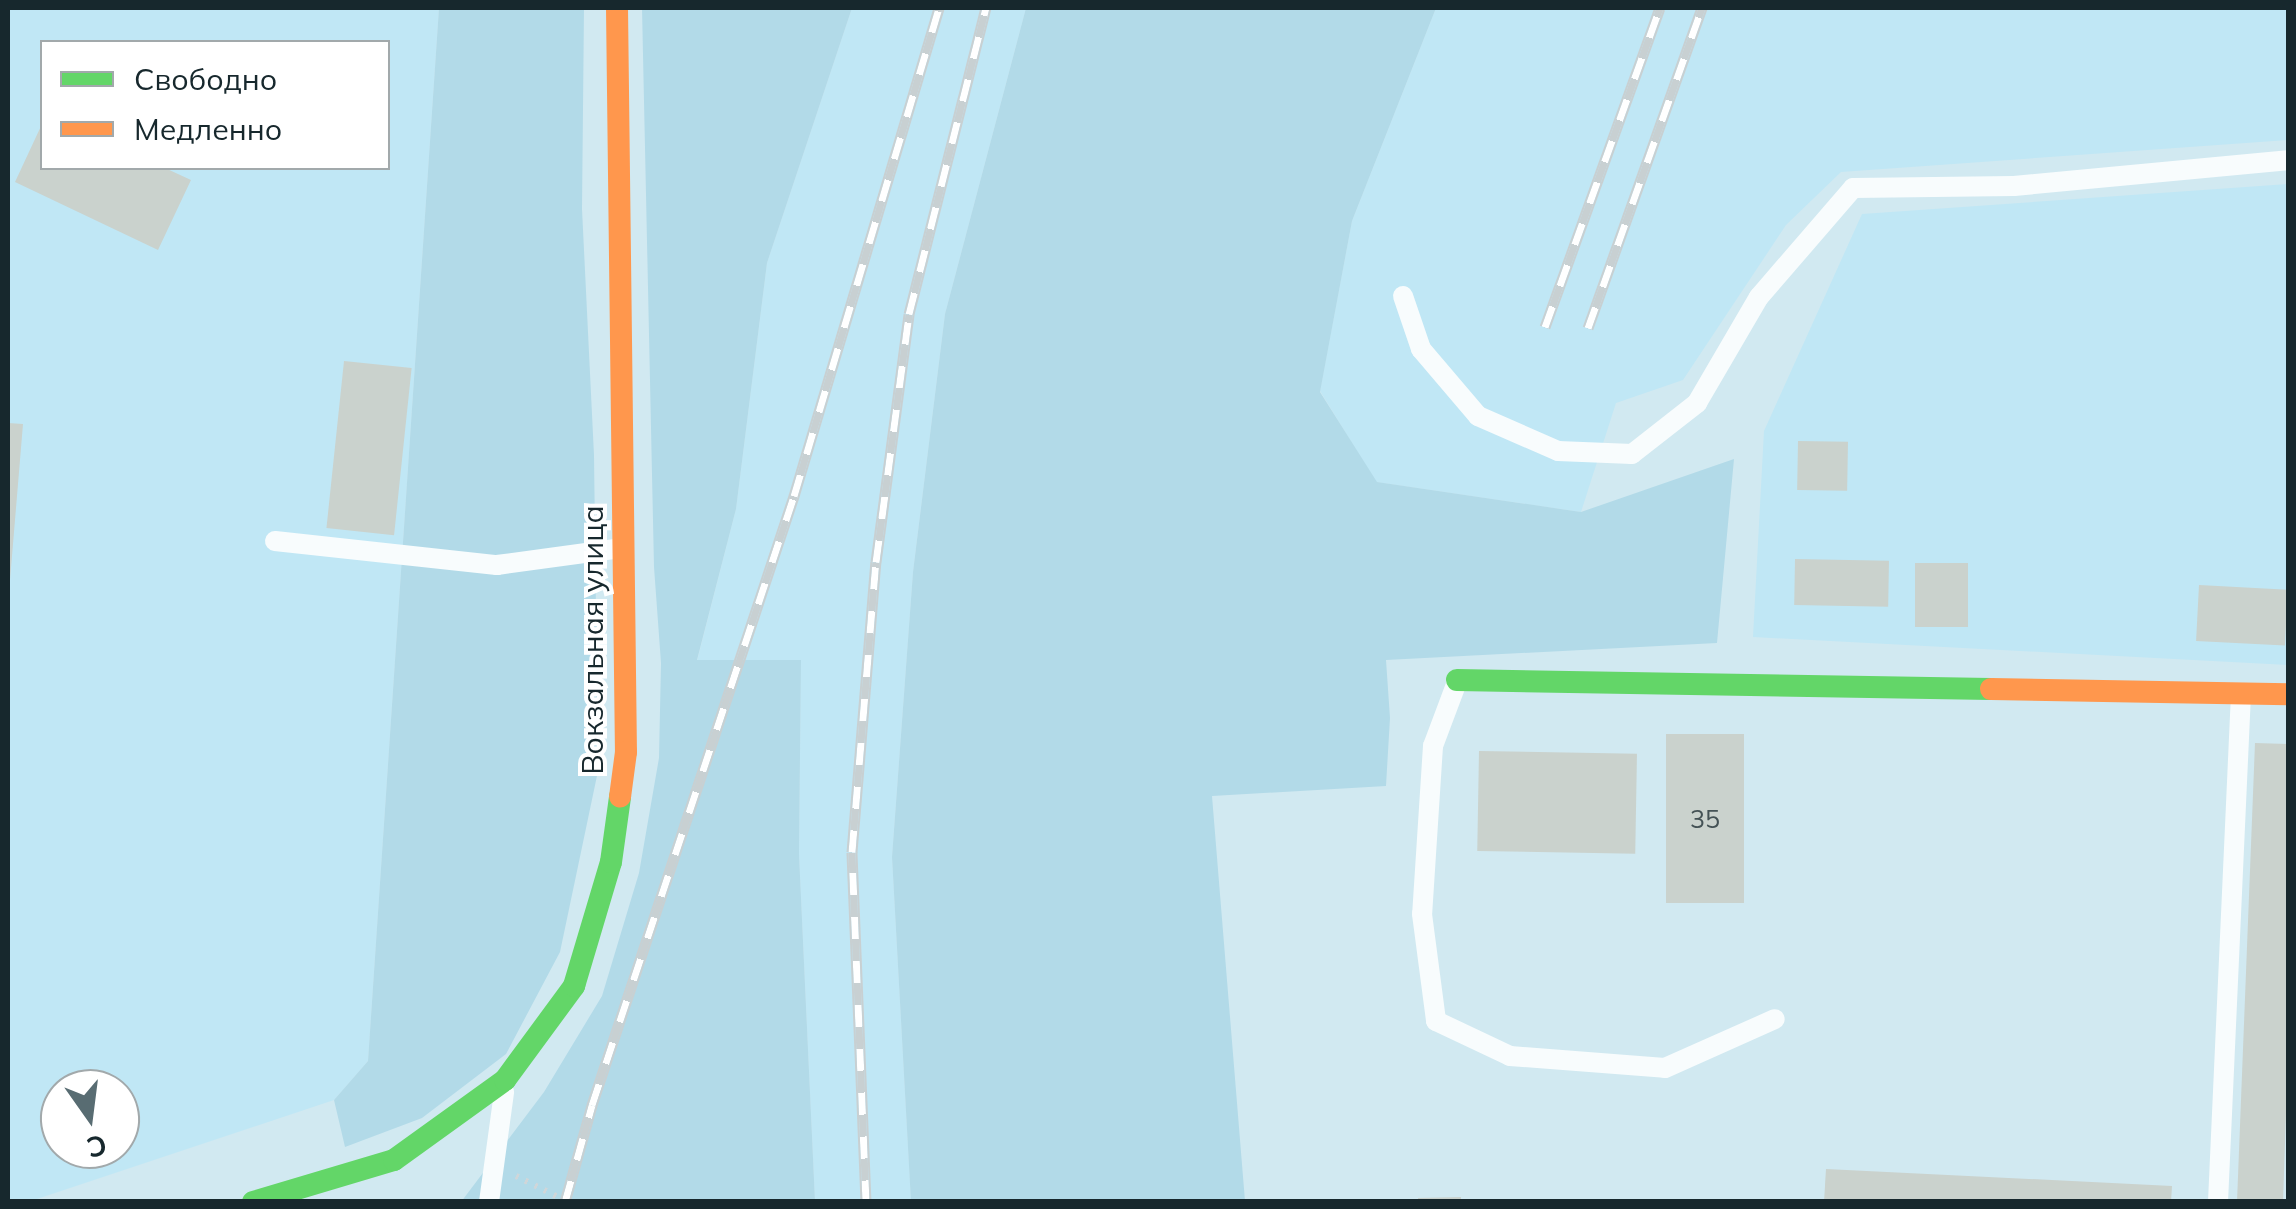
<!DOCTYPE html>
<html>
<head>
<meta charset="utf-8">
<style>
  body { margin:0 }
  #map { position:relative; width:2296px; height:1209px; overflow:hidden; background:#d1e9f1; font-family:Mulish,sans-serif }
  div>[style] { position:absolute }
  .built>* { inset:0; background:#c0e7f5 }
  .green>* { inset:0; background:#b2dae8 }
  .building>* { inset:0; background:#cad2cd; transform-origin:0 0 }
  .path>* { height:6px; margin-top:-3px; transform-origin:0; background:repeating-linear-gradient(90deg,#cfd6d9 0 2.5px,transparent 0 10.5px) }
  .lane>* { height:20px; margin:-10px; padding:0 10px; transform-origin:10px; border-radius:10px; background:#f8fcfd }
  .fast>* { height:22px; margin:-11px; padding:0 11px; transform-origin:11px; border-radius:11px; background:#63d668 }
  .slow>* { height:22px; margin:-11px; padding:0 11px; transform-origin:11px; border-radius:11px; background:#ff974d }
  .rail>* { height:11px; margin-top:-5.5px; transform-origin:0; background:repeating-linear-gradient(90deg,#fff 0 22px,#c8d0d2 0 44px); box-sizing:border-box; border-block:2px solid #c8d0d2 }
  span { translate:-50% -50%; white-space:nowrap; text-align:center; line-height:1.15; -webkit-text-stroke:8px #fff; paint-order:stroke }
  .number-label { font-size:25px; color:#445255 }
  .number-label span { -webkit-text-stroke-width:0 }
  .street-label { font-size:30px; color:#17282d }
  .frame { position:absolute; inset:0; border:10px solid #17282d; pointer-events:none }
  .legend { position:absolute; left:40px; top:40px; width:350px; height:130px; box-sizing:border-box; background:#fff; border:2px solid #a2a9ab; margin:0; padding:12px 18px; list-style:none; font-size:30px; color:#17282d }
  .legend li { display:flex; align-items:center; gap:20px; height:50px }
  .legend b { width:50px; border:2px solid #a2a9ab }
  .north { position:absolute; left:40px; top:1069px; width:100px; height:100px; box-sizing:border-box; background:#fff; border:2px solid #a2a9ab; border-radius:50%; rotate:166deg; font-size:28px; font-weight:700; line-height:40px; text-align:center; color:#17282d }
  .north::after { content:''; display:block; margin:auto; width:35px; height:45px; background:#586c72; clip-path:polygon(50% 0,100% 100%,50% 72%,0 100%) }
</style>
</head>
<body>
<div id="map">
  <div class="built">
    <div style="clip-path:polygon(evenodd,8px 8px,439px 8px,368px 1061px,334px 1100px,28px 1202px,8px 1201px,8px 8px,42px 42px,388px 42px,388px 168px,42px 168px,42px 42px,8px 8px,60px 1089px,120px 1089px,120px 1149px,60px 1149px,60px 1089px)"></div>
    <div style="clip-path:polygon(852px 8px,1026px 8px,945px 314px,913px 572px,892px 857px,911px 1201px,815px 1201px,799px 854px,801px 660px,697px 661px,736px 509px,767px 263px)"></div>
    <div style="clip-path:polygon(1436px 8px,2288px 8px,2288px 140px,1841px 172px,1786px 225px,1683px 380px,1616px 403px,1581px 512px,1376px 482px,1320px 391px,1352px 221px)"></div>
    <div style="clip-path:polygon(2288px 184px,2288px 665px,1753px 637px,1764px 431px,1862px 214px)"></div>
  </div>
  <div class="green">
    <div style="clip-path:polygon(439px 8px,584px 8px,582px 209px,594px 455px,598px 771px,560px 952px,506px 1054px,422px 1118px,345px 1147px,334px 1100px,368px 1061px)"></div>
    <div style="clip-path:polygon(642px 8px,852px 8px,767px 263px,736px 509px,697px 660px,801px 660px,799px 854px,815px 1201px,461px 1202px,544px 1092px,602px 996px,639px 873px,659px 758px,661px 663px,654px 567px)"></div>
    <div style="clip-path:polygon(1026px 8px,1436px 8px,1352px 221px,1320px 392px,1377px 482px,1581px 512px,1734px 459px,1717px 643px,1386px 660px,1390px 718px,1386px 786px,1212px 796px,1245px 1201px,911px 1202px,892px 857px,913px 572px,945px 314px)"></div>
  </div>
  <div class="building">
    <div style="clip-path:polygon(42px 124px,42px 168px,165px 168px,191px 180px,158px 250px,15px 182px)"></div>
    <div style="left:344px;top:361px;width:68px;height:168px;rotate:6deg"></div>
    <div style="clip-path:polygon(8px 423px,23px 424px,10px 580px,8px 580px)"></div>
    <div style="left:1798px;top:441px;width:50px;height:49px;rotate:1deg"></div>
    <div style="left:1795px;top:559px;width:94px;height:46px;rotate:1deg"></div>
    <div style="left:1915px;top:563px;width:53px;height:64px"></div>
    <div style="left:2199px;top:585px;width:89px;height:56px;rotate:3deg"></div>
    <div style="left:1666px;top:734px;width:78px;height:169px"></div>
    <div style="clip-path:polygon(2255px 743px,2288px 744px,2288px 1055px,2283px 1202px,2237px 1202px)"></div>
    <div style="left:1479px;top:751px;width:158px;height:100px;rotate:1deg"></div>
    <div style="clip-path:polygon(1826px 1169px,2172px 1186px,2171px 1202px,1824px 1202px)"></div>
    <div style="clip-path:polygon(1461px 1197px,1461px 1202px,1418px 1202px,1418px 1198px)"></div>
  </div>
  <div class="path">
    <div style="left:516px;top:1176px;width:58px;rotate:26.6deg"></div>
  </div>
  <div class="lane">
    <div style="left:1403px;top:296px;width:56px;rotate:71.2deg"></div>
    <div style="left:1421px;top:349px;width:88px;rotate:49.6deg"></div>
    <div style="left:1478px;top:416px;width:87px;rotate:23.6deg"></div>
    <div style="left:1558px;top:451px;width:74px;rotate:2.3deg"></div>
    <div style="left:1632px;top:454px;width:83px;rotate:-38.1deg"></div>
    <div style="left:1697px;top:403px;width:123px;rotate:-59.7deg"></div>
    <div style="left:1759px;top:297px;width:144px;rotate:-49.2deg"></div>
    <div style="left:1853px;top:188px;width:161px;rotate:-0.7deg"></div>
    <div style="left:2014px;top:186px;width:275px;rotate:-5.4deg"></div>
    <div style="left:275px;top:541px;width:223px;rotate:6.2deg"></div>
    <div style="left:497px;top:565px;width:125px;rotate:-7.8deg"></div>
    <div style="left:1457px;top:682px;width:68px;rotate:110.6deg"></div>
    <div style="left:1433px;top:746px;width:168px;rotate:93.7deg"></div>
    <div style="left:1422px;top:914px;width:108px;rotate:82.5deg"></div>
    <div style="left:1436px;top:1021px;width:82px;rotate:25.3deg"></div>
    <div style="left:1510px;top:1056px;width:155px;rotate:4.4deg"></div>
    <div style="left:1665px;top:1068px;width:120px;rotate:-24deg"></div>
    <div style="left:489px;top:1202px;width:111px;rotate:-82.2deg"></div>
    <div style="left:2218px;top:1202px;width:509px;rotate:-87.41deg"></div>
  </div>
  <div class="fast">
    <div style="left:1457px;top:680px;width:534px;rotate:0.97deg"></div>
    <div style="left:253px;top:1202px;width:147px;rotate:-16.6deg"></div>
    <div style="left:394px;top:1160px;width:137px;rotate:-35.8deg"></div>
    <div style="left:505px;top:1080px;width:117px;rotate:-53.7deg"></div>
    <div style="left:574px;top:986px;width:129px;rotate:-73.4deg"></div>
    <div style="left:611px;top:862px;width:66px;rotate:-82.1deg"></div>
  </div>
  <div class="slow">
    <div style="left:617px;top:8px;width:744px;rotate:89.31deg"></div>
    <div style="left:626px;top:752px;width:45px;rotate:97.6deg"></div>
    <div style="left:1991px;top:689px;width:297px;rotate:1deg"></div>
  </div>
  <div class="rail">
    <div style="left:1545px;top:327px;width:339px;rotate:-70.2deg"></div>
    <div style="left:1588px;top:328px;width:340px;rotate:-70.4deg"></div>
    <div style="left:565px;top:1202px;width:101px;rotate:-74.4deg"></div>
    <div style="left:592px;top:1105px;width:642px;rotate:-71.65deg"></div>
    <div style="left:794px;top:496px;width:509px;rotate:-73.45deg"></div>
    <div style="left:866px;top:1202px;width:350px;rotate:-92.3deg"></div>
    <div style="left:852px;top:852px;width:291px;rotate:-85.3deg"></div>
    <div style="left:876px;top:562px;width:250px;rotate:-82.4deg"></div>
    <div style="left:909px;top:314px;width:316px;rotate:-75.9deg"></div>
  </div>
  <div class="number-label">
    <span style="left:1705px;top:819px">35</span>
  </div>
  <div class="street-label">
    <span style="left:592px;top:640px;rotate:-90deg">Вокзальная улица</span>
  </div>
  <div class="frame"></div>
  <ul class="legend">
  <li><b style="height:12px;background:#63d668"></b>Свободно</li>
  <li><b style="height:12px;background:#ff974d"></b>Медленно</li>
  </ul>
  <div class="north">С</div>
</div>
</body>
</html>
